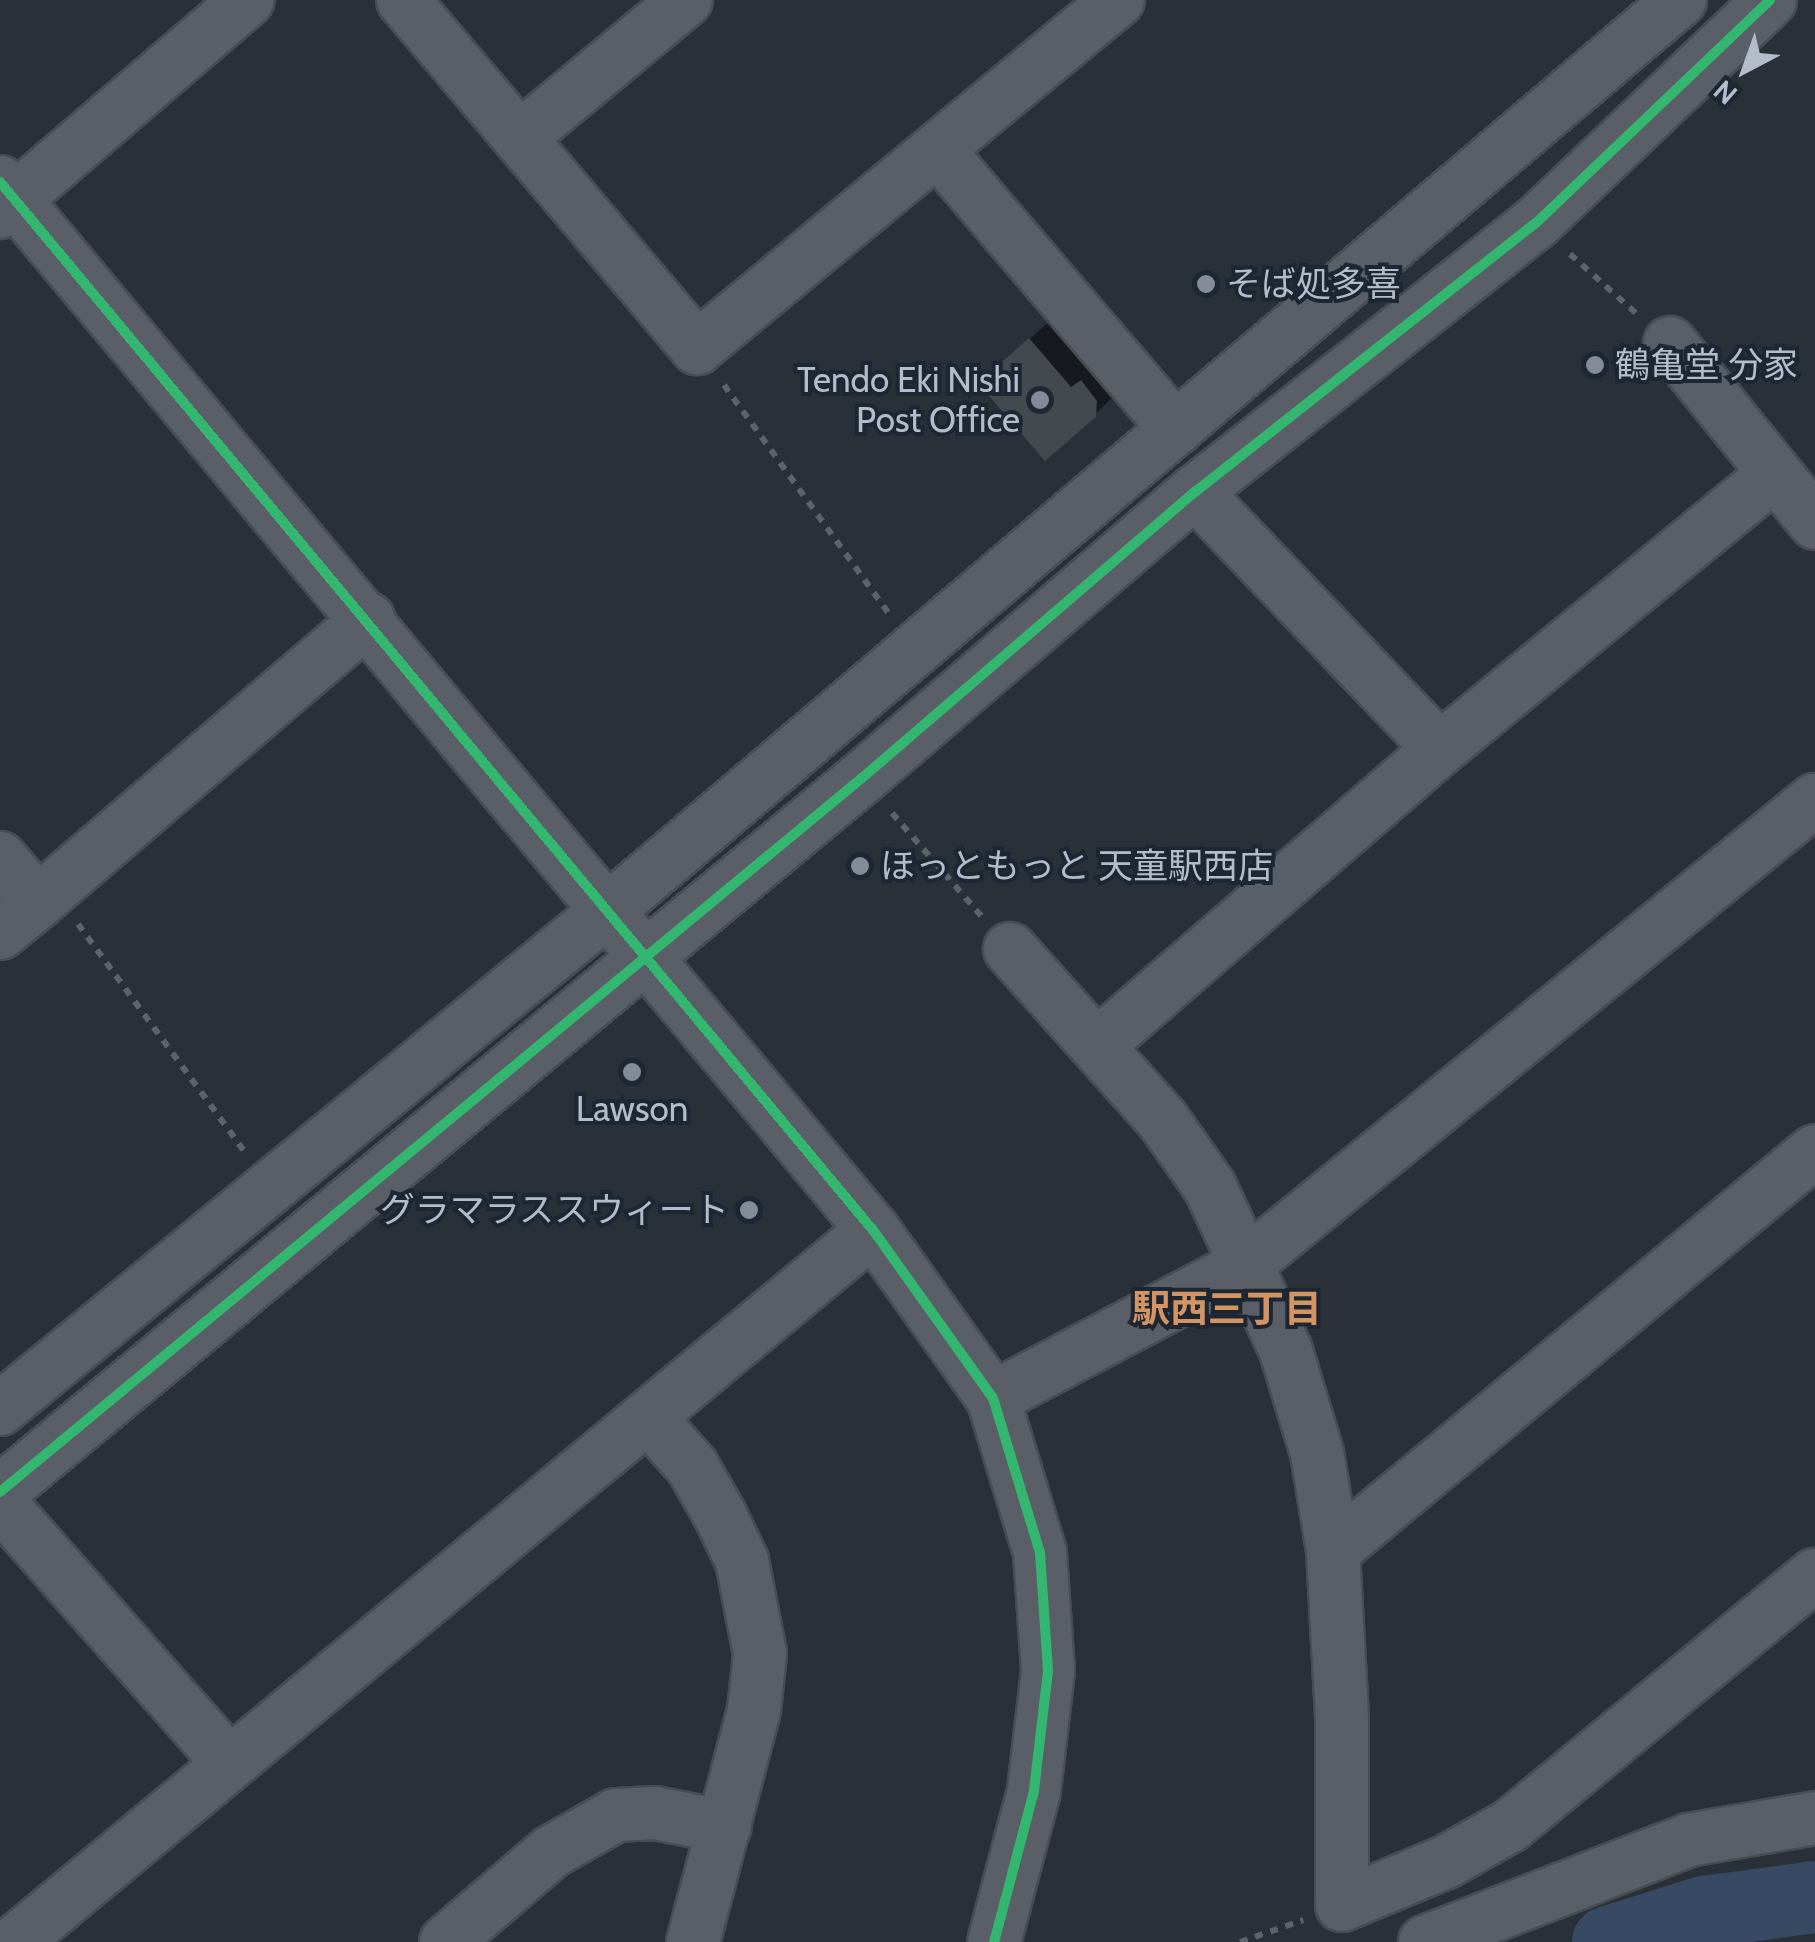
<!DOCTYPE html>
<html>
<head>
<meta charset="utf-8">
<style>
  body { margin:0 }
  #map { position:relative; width:1815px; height:1942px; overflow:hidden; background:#2a3038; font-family:Cabin,"Noto Sans JP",sans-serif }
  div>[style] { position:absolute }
  .shadow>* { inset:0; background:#0007 }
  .river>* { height:72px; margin:-36px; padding:0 36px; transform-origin:36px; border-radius:36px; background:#384963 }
  .building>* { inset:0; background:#444950 }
  .path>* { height:6px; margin-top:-3px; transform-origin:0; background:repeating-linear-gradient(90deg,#5d636a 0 8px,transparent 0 16px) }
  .roads { filter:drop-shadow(2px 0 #484c53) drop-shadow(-2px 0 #484c53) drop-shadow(0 2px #484c53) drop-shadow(0 -2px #484c53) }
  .minor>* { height:52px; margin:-26px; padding:0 26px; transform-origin:26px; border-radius:26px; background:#5a5e66 }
  .cycleway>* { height:10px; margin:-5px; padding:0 5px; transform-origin:5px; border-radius:5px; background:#33b770 }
  .dots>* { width:28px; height:28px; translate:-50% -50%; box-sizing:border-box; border:5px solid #1d2633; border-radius:50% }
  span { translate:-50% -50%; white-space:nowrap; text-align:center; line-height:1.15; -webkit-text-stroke:8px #1d2633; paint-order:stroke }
  .poi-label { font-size:35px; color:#b4bcc9 }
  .left { translate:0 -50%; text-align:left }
  .right { translate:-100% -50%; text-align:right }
  .neighbourhood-label { font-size:38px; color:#d59563; font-weight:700 }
  .north { position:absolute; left:1695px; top:20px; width:100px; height:100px; -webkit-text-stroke:8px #1d2633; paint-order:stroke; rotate:221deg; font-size:28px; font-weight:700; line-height:40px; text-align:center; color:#b4bcc9 }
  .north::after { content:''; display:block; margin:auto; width:35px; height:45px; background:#b4bcc9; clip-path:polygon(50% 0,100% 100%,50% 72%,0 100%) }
</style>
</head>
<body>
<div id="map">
  <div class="shadow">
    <div style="clip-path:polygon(1050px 321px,1115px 395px,1094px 415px,1001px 364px)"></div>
  </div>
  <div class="river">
    <div style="left:1608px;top:1942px;width:101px;rotate:-17.4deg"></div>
    <div style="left:1704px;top:1912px;width:112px;rotate:-7.7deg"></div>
  </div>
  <div class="building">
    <div style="clip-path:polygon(1029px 338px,1071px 387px,1081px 380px,1097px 401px,1096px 417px,1045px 461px,978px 383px)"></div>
  </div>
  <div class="path">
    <div style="left:1570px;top:254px;width:93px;rotate:41.9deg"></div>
    <div style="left:724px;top:385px;width:282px;rotate:54.2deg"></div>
    <div style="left:892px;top:813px;width:138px;rotate:49.1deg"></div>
    <div style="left:78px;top:924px;width:283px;rotate:53.8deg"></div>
    <div style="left:1240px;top:1942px;width:67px;rotate:-19.2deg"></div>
  </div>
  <div class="roads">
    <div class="minor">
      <div style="left:403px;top:0;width:456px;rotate:49.8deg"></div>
      <div style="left:697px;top:348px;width:546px;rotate:-39.58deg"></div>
      <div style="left:522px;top:136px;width:213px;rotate:-39.7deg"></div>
      <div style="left:940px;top:153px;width:363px;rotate:49.5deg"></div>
      <div style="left:0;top:182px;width:1364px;rotate:50.21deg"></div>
      <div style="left:873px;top:1230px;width:206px;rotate:54.5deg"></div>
      <div style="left:993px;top:1398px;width:162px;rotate:73.1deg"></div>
      <div style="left:1040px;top:1553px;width:118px;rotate:86.1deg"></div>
      <div style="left:1048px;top:1671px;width:121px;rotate:96.7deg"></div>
      <div style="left:1034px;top:1791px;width:156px;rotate:104.8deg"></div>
      <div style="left:0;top:212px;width:326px;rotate:-40.6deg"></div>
      <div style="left:1670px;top:343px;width:231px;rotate:51.1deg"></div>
      <div style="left:1195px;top:492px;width:355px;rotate:46.4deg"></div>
      <div style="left:0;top:858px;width:58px;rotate:49.2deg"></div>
      <div style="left:38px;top:902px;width:435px;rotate:-40.6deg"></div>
      <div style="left:0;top:933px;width:49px;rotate:-39.2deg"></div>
      <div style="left:1010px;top:949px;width:229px;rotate:48.2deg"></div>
      <div style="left:1163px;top:1120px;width:82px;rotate:55deg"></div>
      <div style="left:1210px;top:1187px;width:181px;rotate:65.1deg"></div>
      <div style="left:1286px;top:1351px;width:107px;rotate:73.1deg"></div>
      <div style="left:1317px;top:1453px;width:99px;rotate:80.7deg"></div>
      <div style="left:1333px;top:1551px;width:168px;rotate:86.9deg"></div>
      <div style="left:1342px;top:1719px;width:186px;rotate:90deg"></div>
      <div style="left:1342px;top:1905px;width:113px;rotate:-22.5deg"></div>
      <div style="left:1446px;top:1862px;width:73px;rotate:-29.4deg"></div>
      <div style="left:1510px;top:1826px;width:395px;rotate:-39.5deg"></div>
      <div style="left:1098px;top:1045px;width:452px;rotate:-40.9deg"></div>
      <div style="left:1440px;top:749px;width:433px;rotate:-39.4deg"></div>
      <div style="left:993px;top:1398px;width:285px;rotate:-27.8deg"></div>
      <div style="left:1245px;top:1265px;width:736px;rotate:-39.21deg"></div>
      <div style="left:0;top:1409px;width:784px;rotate:-39.36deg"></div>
      <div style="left:606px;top:912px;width:1409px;rotate:-40.34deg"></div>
      <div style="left:648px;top:1417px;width:66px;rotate:48.1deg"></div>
      <div style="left:692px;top:1466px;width:56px;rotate:60.3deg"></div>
      <div style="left:720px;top:1515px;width:51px;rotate:64.4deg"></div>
      <div style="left:742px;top:1561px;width:95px;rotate:79deg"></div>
      <div style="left:760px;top:1654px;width:56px;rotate:96.1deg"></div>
      <div style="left:754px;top:1710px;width:240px;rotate:104.7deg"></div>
      <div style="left:0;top:1492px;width:1119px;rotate:-39.64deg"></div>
      <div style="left:862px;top:778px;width:439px;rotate:-40.7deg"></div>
      <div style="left:1195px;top:492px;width:434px;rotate:-38.3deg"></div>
      <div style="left:1536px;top:223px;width:323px;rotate:-43.6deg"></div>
      <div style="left:0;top:1503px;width:345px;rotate:48.6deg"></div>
      <div style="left:1333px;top:1551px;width:626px;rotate:-39.69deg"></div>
      <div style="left:15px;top:1942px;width:1115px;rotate:-39.69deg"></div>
      <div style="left:446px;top:1942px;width:138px;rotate:-40.6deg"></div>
      <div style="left:551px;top:1852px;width:75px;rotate:-29.6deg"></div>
      <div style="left:616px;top:1815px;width:39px;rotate:-3deg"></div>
      <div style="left:655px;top:1813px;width:71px;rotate:11.3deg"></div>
      <div style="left:1425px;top:1942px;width:283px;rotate:-21.1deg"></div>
      <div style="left:1689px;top:1840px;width:128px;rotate:-9.9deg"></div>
    </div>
  </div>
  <div class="cycleway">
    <div style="left:0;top:182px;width:1364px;rotate:50.21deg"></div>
    <div style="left:873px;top:1230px;width:206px;rotate:54.5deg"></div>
    <div style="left:993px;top:1398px;width:162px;rotate:73.1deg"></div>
    <div style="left:1040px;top:1553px;width:118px;rotate:86.1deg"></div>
    <div style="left:1048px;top:1671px;width:121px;rotate:96.7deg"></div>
    <div style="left:1034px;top:1791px;width:156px;rotate:104.8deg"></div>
    <div style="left:0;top:1492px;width:1119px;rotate:-39.64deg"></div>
    <div style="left:862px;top:778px;width:439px;rotate:-40.7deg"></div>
    <div style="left:1195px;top:492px;width:434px;rotate:-38.3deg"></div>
    <div style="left:1536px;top:223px;width:323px;rotate:-43.6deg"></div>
  </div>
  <div class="dots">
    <div style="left:1206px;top:284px;background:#848b96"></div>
    <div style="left:1595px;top:365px;background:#848b96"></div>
    <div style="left:1040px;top:400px;background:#848b96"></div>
    <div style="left:860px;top:866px;background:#848b96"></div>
    <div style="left:632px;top:1072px;background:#848b96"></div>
    <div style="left:749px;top:1210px;background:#848b96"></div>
  </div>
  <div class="poi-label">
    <span class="left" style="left:1226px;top:284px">そば処多喜</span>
    <span class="left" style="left:1615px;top:365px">鶴亀堂 分家</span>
    <span class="right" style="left:1020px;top:400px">Tendo Eki Nishi<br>Post Office</span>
    <span class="left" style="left:880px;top:866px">ほっともっと 天童駅西店</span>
    <span style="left:632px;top:1109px">Lawson</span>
    <span class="right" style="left:729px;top:1210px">グラマラススウィート</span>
  </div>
  <div class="neighbourhood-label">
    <span style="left:1227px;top:1309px">駅西三丁目</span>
  </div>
  <div class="north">N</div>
</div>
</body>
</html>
